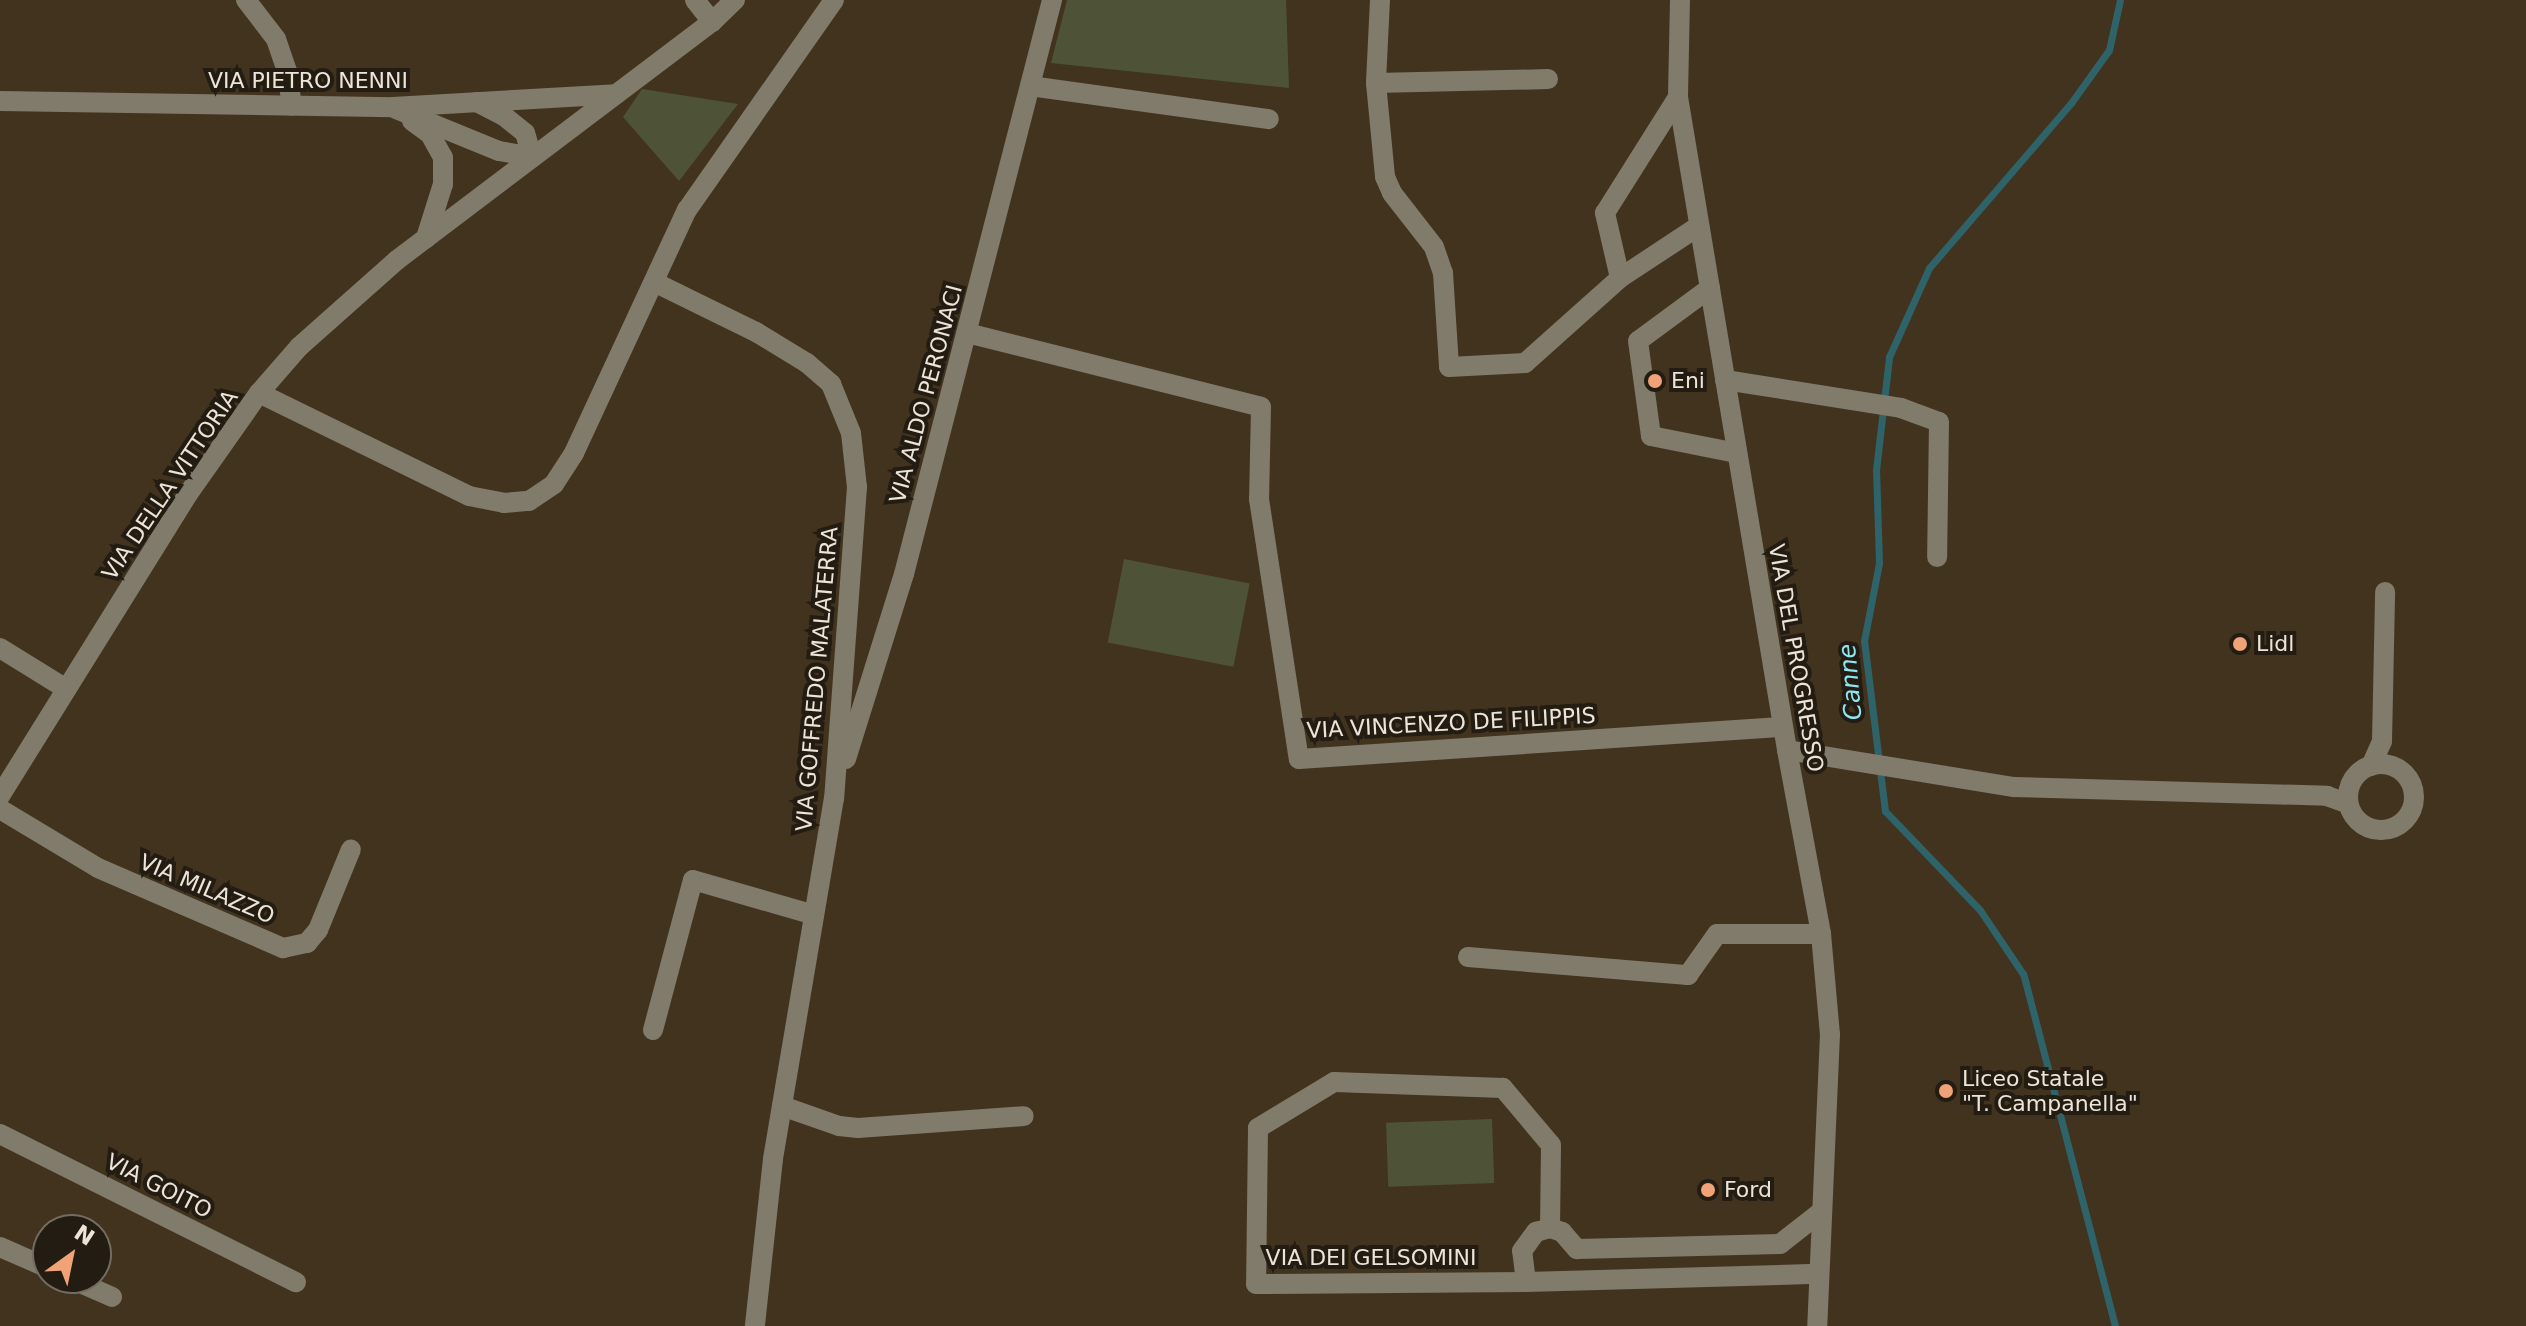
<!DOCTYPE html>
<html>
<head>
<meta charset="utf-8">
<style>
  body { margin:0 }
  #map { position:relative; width:2526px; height:1326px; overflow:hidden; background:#42331e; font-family:"DejaVu Sans",sans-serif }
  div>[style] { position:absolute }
  .green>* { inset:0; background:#4e5337; transform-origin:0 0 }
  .stream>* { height:7px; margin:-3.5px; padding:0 3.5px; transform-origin:3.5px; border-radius:3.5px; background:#2f636a }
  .minor>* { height:20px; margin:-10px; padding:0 10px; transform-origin:10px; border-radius:10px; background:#817b6b }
  .minor>.ring { margin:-10px; padding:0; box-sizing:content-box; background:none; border:20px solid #817b6b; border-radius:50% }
  .dots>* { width:22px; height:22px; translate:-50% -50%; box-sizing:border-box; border:4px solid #231c13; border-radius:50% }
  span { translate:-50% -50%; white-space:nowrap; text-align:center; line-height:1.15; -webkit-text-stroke:8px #231c13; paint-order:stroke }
  .street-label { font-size:22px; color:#ede4d7 }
  .poi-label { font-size:22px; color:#ede4d7 }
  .left { translate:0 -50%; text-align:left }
  .water-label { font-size:24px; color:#8ee6f1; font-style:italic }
  .north { position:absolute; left:32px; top:1214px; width:80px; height:80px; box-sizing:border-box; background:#231c13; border:2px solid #746c61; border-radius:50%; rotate:33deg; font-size:22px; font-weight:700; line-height:32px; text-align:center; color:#ede4d7 }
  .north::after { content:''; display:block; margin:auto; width:28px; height:36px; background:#efa377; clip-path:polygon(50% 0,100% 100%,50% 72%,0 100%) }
</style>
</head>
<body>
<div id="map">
  <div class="green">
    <div style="clip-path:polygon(1067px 0,1286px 0,1289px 88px,1051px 63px)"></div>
    <div style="clip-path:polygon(642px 89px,738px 104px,679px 181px,623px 117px)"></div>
    <div style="left:1124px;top:559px;width:128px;height:85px;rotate:11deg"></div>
    <div style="left:1492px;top:1119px;width:64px;height:106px;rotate:88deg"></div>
  </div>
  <div class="stream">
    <div style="left:2115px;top:1326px;width:364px;rotate:-104.6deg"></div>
    <div style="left:2023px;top:974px;width:77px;rotate:-123.9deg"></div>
    <div style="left:1980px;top:910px;width:137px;rotate:-133.8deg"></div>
    <div style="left:1885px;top:811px;width:171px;rotate:-97deg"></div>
    <div style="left:1864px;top:641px;width:79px;rotate:-79.1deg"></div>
    <div style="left:1879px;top:563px;width:93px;rotate:-91.8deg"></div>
    <div style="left:1876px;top:470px;width:114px;rotate:-83.4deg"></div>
    <div style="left:1889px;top:357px;width:98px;rotate:-65.8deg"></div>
    <div style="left:1929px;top:268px;width:218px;rotate:-49.3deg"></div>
    <div style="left:2071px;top:103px;width:65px;rotate:-54.4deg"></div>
    <div style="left:2109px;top:50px;width:51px;rotate:-77.6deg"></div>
  </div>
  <div class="minor">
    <div style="left:246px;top:0;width:49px;rotate:52.4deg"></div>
    <div style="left:276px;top:39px;width:34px;rotate:71deg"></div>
    <div style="left:287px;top:71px;width:35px;rotate:82deg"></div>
    <div style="left:695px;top:0;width:28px;rotate:52deg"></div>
    <div style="left:1380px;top:0;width:83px;rotate:92.8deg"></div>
    <div style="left:1376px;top:83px;width:94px;rotate:84.5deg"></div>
    <div style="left:1385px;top:177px;width:17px;rotate:66deg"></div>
    <div style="left:1392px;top:193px;width:68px;rotate:52.1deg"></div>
    <div style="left:1434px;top:247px;width:28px;rotate:71deg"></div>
    <div style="left:1443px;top:273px;width:94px;rotate:86.3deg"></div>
    <div style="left:1449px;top:367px;width:76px;rotate:-3deg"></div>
    <div style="left:1525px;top:363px;width:127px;rotate:-41.8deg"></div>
    <div style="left:1620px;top:278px;width:95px;rotate:-33.4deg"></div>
    <div style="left:1680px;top:0;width:97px;rotate:91.2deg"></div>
    <div style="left:1678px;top:97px;width:662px;rotate:80.52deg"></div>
    <div style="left:1787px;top:750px;width:187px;rotate:79.5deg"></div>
    <div style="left:1821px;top:934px;width:100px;rotate:84.9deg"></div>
    <div style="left:1830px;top:1034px;width:292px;rotate:92.5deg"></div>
    <div style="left:1376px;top:83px;width:172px;rotate:-1.3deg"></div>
    <div style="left:1030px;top:86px;width:241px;rotate:7.9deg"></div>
    <div style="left:0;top:101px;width:393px;rotate:0.9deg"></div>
    <div style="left:393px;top:107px;width:223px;rotate:-3.3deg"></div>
    <div style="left:396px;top:109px;width:111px;rotate:22.2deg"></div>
    <div style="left:499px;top:151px;width:34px;rotate:10deg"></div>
    <div style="left:532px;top:157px;width:25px;rotate:-106deg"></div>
    <div style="left:525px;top:133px;width:27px;rotate:-141deg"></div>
    <div style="left:504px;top:116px;width:31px;rotate:-153deg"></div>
    <div style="left:412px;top:121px;width:22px;rotate:36deg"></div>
    <div style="left:430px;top:134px;width:26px;rotate:61deg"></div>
    <div style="left:443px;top:157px;width:27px;rotate:90deg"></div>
    <div style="left:443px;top:184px;width:57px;rotate:107.5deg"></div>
    <div style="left:1620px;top:278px;width:67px;rotate:-103deg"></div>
    <div style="left:1605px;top:213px;width:137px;rotate:-57.8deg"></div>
    <div style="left:654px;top:282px;width:114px;rotate:26.1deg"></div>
    <div style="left:756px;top:332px;width:60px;rotate:31.3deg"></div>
    <div style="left:807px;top:363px;width:32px;rotate:41deg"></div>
    <div style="left:831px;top:384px;width:53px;rotate:67.8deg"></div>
    <div style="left:851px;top:433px;width:54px;rotate:83.7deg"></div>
    <div style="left:857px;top:487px;width:312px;rotate:94.2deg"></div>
    <div style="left:834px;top:798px;width:366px;rotate:99.6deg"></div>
    <div style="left:773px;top:1159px;width:168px;rotate:96.2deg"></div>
    <div style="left:1710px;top:288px;width:89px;rotate:143.6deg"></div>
    <div style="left:1638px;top:341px;width:96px;rotate:82.2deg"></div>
    <div style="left:1651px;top:436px;width:88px;rotate:11.2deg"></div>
    <div style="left:967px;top:333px;width:303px;rotate:14.1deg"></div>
    <div style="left:1261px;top:407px;width:92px;rotate:91.2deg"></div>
    <div style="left:1259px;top:499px;width:263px;rotate:81.3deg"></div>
    <div style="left:1299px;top:759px;width:485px;rotate:-3.8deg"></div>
    <div style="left:1725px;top:380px;width:178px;rotate:9deg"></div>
    <div style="left:1901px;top:408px;width:40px;rotate:20.2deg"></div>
    <div style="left:1939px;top:422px;width:135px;rotate:90.8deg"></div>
    <div style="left:259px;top:393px;width:234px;rotate:26.1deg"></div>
    <div style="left:469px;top:496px;width:36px;rotate:11deg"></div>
    <div style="left:504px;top:503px;width:25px;rotate:-5deg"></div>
    <div style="left:529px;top:501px;width:30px;rotate:-34deg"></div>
    <div style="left:554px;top:484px;width:37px;rotate:-57deg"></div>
    <div style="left:574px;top:453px;width:268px;rotate:-65.1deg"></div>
    <div style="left:687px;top:210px;width:256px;rotate:-55deg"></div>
    <div style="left:0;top:648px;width:78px;rotate:31.8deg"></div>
    <div style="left:1787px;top:750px;width:230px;rotate:9.3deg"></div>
    <div style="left:2014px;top:787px;width:313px;rotate:1.6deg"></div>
    <div style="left:2327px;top:796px;width:23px;rotate:20deg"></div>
    <div style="left:846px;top:759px;width:194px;rotate:-72.6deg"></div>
    <div style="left:904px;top:574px;width:593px;rotate:-75.54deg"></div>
    <div class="ring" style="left:2348px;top:764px;width:46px;height:46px"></div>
    <div style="left:2371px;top:766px;width:27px;rotate:-66deg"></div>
    <div style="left:2382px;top:741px;width:149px;rotate:-88.8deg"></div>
    <div style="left:0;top:796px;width:356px;rotate:-58.1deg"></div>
    <div style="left:188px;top:494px;width:123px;rotate:-54.9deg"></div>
    <div style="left:259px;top:393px;width:61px;rotate:-49deg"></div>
    <div style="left:299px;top:347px;width:131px;rotate:-41.6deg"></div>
    <div style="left:397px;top:260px;width:395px;rotate:-37.1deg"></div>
    <div style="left:712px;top:22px;width:32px;rotate:-44deg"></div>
    <div style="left:0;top:809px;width:114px;rotate:31deg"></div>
    <div style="left:98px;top:868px;width:202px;rotate:23.4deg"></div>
    <div style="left:283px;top:948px;width:25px;rotate:-12deg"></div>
    <div style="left:307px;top:943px;width:17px;rotate:-50deg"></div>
    <div style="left:318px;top:930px;width:87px;rotate:-67.8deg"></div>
    <div style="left:1468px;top:957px;width:221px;rotate:4.7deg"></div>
    <div style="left:1688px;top:975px;width:50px;rotate:-54.7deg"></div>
    <div style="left:1717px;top:934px;width:104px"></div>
    <div style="left:653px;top:1030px;width:155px;rotate:-75.1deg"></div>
    <div style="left:693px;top:880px;width:126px;rotate:16.1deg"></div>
    <div style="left:782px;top:1106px;width:60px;rotate:19.3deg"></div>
    <div style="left:839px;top:1126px;width:19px;rotate:6deg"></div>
    <div style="left:858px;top:1128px;width:166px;rotate:-4.1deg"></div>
    <div style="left:0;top:1134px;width:331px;rotate:26.6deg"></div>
    <div style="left:1550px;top:1228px;width:83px;rotate:-89.3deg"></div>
    <div style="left:1551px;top:1145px;width:75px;rotate:-130.1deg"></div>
    <div style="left:1503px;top:1088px;width:169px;rotate:-178deg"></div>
    <div style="left:1334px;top:1082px;width:89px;rotate:148.8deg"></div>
    <div style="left:1258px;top:1128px;width:156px;rotate:90.7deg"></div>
    <div style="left:1256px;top:1284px;width:270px;rotate:-0.4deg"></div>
    <div style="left:1526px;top:1282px;width:292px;rotate:-1.6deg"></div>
    <div style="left:0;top:1247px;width:52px;rotate:23.6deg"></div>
    <div style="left:69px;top:1278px;width:47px;rotate:23.8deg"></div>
    <div style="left:1526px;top:1282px;width:31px;rotate:-97deg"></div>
    <div style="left:1522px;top:1251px;width:24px;rotate:-54deg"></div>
    <div style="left:1536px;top:1232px;width:15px;rotate:-16deg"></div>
    <div style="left:1550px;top:1228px;width:13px;rotate:18deg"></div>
    <div style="left:1562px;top:1232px;width:23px;rotate:49deg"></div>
    <div style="left:1577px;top:1249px;width:203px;rotate:-1.4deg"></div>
    <div style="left:1780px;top:1244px;width:52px;rotate:-38deg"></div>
  </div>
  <div class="dots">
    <div style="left:1655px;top:381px;background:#efa377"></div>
    <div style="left:2240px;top:644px;background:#efa377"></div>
    <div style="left:1946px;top:1091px;background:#efa377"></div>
    <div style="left:1708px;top:1190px;background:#efa377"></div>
  </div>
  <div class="street-label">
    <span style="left:308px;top:81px">VIA PIETRO NENNI</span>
    <span style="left:926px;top:394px;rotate:-75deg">VIA ALDO PERONACI</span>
    <span style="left:170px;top:485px;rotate:-56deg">VIA DELLA VITTORIA</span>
    <span style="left:1796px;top:658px;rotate:80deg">VIA DEL PROGRESSO</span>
    <span style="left:817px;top:679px;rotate:-85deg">VIA GOFFREDO MALATERRA</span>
    <span style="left:1451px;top:723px;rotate:-3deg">VIA VINCENZO DE FILIPPIS</span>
    <span style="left:207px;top:889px;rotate:23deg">VIA MILAZZO</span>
    <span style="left:159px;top:1186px;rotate:27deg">VIA GOITO</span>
    <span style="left:1371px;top:1258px">VIA DEI GELSOMINI</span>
  </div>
  <div class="poi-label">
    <span class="left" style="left:1671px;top:381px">Eni</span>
    <span class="left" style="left:2256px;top:644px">Lidl</span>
    <span class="left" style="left:1962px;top:1091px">Liceo Statale<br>"T. Campanella"</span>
    <span class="left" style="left:1724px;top:1190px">Ford</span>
  </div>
  <div class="water-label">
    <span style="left:1851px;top:682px;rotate:-95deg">Canne</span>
  </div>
  <div class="north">N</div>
</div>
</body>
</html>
